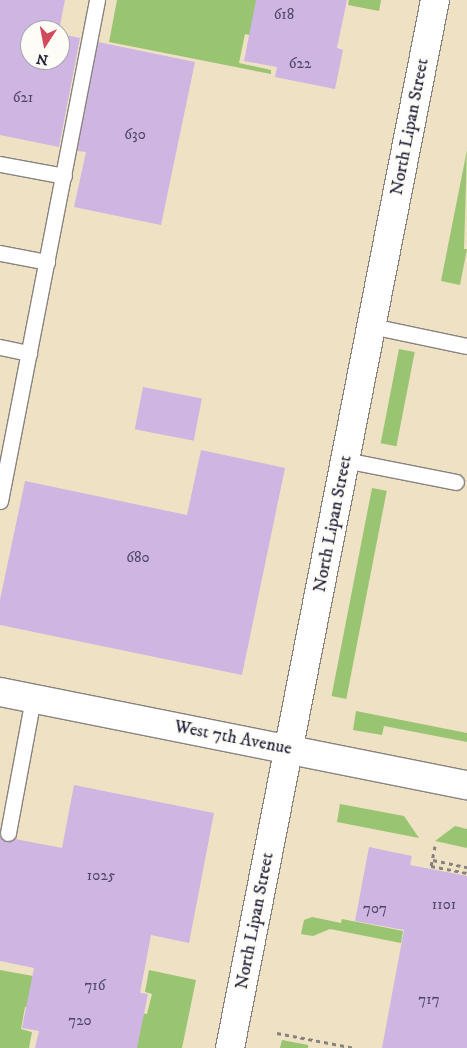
<!DOCTYPE html>
<html>
<head>
<meta charset="utf-8">
<style>
  body { margin:0 }
  #map { position:relative; width:467px; height:1048px; overflow:hidden; background:#efe1c3; font-family:"IM FELL DW Pica",serif }
  div>[style] { position:absolute }
  .green>* { inset:0; background:#99c472; transform-origin:0 0 }
  .building>* { inset:0; background:#ceb5e2; transform-origin:0 0 }
  .path>* { height:3px; margin-top:-1.5px; transform-origin:0; background:repeating-linear-gradient(90deg,#88827f 0 4px,transparent 0 8px) }
  .roads { filter:drop-shadow(1px 0 #88827f) drop-shadow(-1px 0 #88827f) drop-shadow(0 1px #88827f) drop-shadow(0 -1px #88827f) }
  .service>* { height:15px; margin:-7.5px; padding:0 7.5px; transform-origin:7.5px; border-radius:7.5px; background:#fff }
  .minor>* { height:28px; margin:-14px; padding:0 14px; transform-origin:14px; border-radius:14px; background:#fff }
  span { translate:-50% -50%; white-space:nowrap; text-align:center; line-height:1.15; -webkit-text-stroke:5px #fdfcf7; paint-order:stroke }
  .number-label { font-size:15px; color:#4d4765 }
  .number-label span { -webkit-text-stroke-width:0 }
  .street-label { font-size:18px; color:#22223b }
  .north { position:absolute; left:20px; top:20px; width:50px; height:50px; box-sizing:border-box; background:#fdfcf7; border:1px solid #a5a5ac; border-radius:50%; rotate:191deg; font-size:14px; font-weight:700; line-height:20px; text-align:center; color:#22223b }
  .north::after { content:''; display:block; margin:auto; width:18px; height:22px; background:#d1495b; clip-path:polygon(50% 0,100% 100%,50% 72%,0 100%) }
</style>
</head>
<body>
<div id="map">
  <div class="green">
    <div style="clip-path:polygon(117px 0,265px 0,277px 41px,245px 34px,239px 63px,271px 70px,271px 74px,109px 42px)"></div>
    <div style="clip-path:polygon(349px 0,381px 0,379px 11px,348px 5px)"></div>
    <div style="clip-path:polygon(467px 150px,464px 249px,467px 249px,460px 285px,441px 281px)"></div>
    <div style="left:399px;top:349px;width:16px;height:96px;rotate:11deg"></div>
    <div style="left:372px;top:488px;width:15px;height:212px;rotate:11deg"></div>
    <div style="clip-path:polygon(356px 711px,467px 733px,467px 742px,384px 726px,382px 735px,353px 730px)"></div>
    <div style="clip-path:polygon(340px 804px,404px 816px,419px 838px,337px 822px)"></div>
    <div style="clip-path:polygon(455px 826px,467px 829px,467px 848px,435px 841px)"></div>
    <div style="clip-path:polygon(312px 917px,341px 923px,342px 919px,403px 931px,401px 943px,330px 929px,313px 936px,301px 934px,304px 920px)"></div>
    <div style="clip-path:polygon(0 970px,44px 978px,44px 1011px,25px 1007px,21px 1029px,32px 1032px,29px 1048px,0 1048px)"></div>
    <div style="clip-path:polygon(149px 970px,196px 980px,182px 1048px,133px 1048px,140px 1013px,147px 1014px,152px 994px,145px 992px)"></div>
    <div style="clip-path:polygon(282px 1040px,308px 1045px,308px 1048px,280px 1048px)"></div>
  </div>
  <div class="building">
    <div style="clip-path:polygon(0 0,65px 0,59px 30px,30px 30px,30px 60px,60px 60px,60px 34px,80px 38px,59px 147px,0 135px)"></div>
    <div style="clip-path:polygon(256px 0,347px 0,337px 48px,343px 50px,335px 89px,275px 77px,277px 67px,244px 61px)"></div>
    <div style="clip-path:polygon(98px 42px,195px 62px,161px 225px,74px 207px,86px 152px,77px 151px)"></div>
    <div style="left:143px;top:387px;width:60px;height:43px;rotate:11deg"></div>
    <div style="clip-path:polygon(201px 450px,285px 468px,242px 675px,0 625px,0 600px,25px 481px,187px 515px)"></div>
    <div style="clip-path:polygon(74px 785px,214px 813px,189px 943px,151px 935px,140px 993px,148px 994px,137px 1048px,35px 1048px,39px 1031px,22px 1028px,34px 968px,0 961px,0 837px,7px 842px,15px 839px,62px 848px)"></div>
    <div style="clip-path:polygon(369px 847px,412px 856px,410px 865px,467px 876px,467px 1048px,382px 1048px,404px 930px,355px 921px)"></div>
  </div>
  <div class="path">
    <div style="left:435px;top:846px;width:20px;rotate:101deg"></div>
    <div style="left:431px;top:866px;width:37px;rotate:11deg"></div>
    <div style="left:433px;top:860px;width:35px;rotate:12deg"></div>
    <div style="left:277px;top:1033px;width:79px;rotate:10.9deg"></div>
  </div>
  <div class="roads">
    <div class="service">
      <div style="left:0;top:164px;width:65px;rotate:10.6deg"></div>
      <div style="left:0;top:253px;width:48px;rotate:10.8deg"></div>
      <div style="left:371px;top:326px;width:98px;rotate:11.8deg"></div>
      <div style="left:0;top:347px;width:30px;rotate:12deg"></div>
      <div style="left:345px;top:460px;width:113px;rotate:11.2deg"></div>
      <div style="left:0;top:501px;width:510px;rotate:-79.04deg"></div>
      <div style="left:8px;top:833px;width:137px;rotate:-79.5deg"></div>
    </div>
    <div class="minor">
      <div style="left:0;top:692px;width:476px;rotate:11.3deg"></div>
      <div style="left:230px;top:1048px;width:1068px;rotate:-78.93deg"></div>
    </div>
  </div>
  <div class="number-label">
    <span style="left:284px;top:15px">618</span>
    <span style="left:300px;top:64px">622</span>
    <span style="left:23px;top:98px">621</span>
    <span style="left:135px;top:135px">630</span>
    <span style="left:138px;top:558px">680</span>
    <span style="left:101px;top:876px">1025</span>
    <span style="left:444px;top:905px">1101</span>
    <span style="left:375px;top:909px">707</span>
    <span style="left:95px;top:986px">716</span>
    <span style="left:429px;top:1000px">717</span>
    <span style="left:80px;top:1021px">720</span>
  </div>
  <div class="street-label">
    <span style="left:410px;top:127px;rotate:-79deg">North Lipan Street</span>
    <span style="left:333px;top:524px;rotate:-79deg">North Lipan Street</span>
    <span style="left:233px;top:738px;rotate:11deg">West 7th Avenue</span>
    <span style="left:255px;top:921px;rotate:-79deg">North Lipan Street</span>
  </div>
  <div class="north">N</div>
</div>
</body>
</html>
